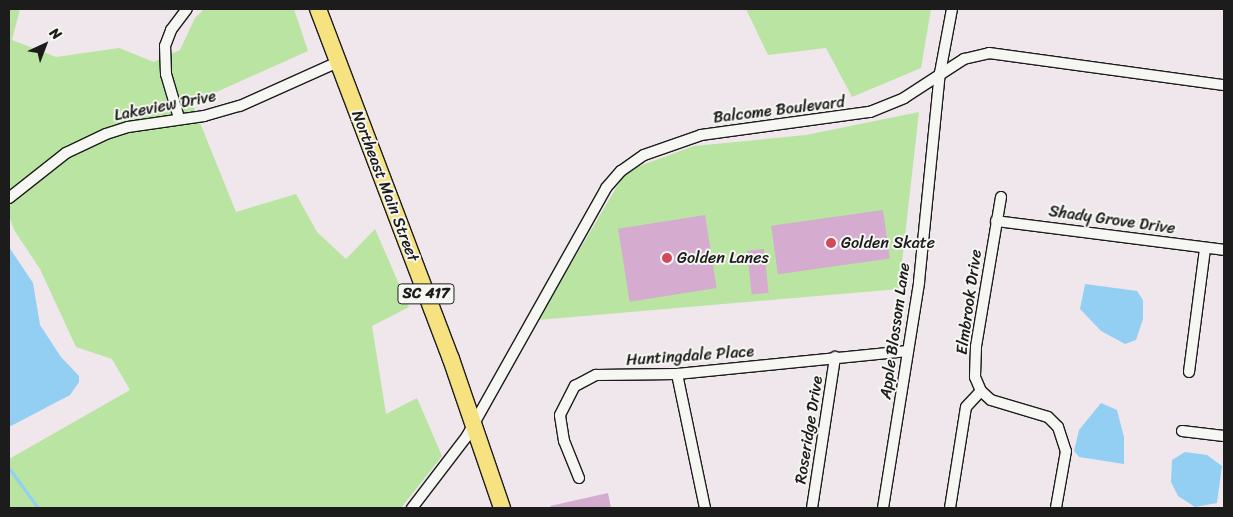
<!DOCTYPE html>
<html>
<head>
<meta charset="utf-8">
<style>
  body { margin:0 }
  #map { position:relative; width:1233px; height:517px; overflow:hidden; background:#efe7eb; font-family:Sriracha,sans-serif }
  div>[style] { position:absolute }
  .green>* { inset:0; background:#bae4a1 }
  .water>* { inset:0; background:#93cff3 }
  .stream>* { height:3px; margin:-1.5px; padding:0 1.5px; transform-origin:1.5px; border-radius:1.5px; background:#93cff3 }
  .building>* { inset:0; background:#d5abd0; transform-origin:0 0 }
  .roads { filter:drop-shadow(1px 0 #1c1c1c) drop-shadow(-1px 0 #1c1c1c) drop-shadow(0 1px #1c1c1c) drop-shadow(0 -1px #1c1c1c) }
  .minor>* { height:10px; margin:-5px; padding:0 5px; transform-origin:5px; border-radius:5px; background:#f6f6f2 }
  .primary>* { height:16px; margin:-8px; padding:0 8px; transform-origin:8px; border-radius:8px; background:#f7e281 }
  .dots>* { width:14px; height:14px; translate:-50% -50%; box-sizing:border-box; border:2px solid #f6f6f2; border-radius:50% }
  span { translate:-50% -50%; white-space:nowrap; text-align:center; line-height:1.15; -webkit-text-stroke:4px #f6f6f2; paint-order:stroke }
  .shield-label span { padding:1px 4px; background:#f6f6f2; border:1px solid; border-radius:4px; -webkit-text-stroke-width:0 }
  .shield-label { font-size:15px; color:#1c1c1c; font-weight:700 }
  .street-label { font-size:16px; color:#1c1c1c }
  .poi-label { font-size:16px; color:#1c1c1c }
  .left { translate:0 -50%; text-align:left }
  .frame { position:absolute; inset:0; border:10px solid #1c1c1c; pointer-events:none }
  .north { position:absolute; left:20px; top:20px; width:50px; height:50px; -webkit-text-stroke:4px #f6f6f2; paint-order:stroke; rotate:43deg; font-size:14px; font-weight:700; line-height:20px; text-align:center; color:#1c1c1c }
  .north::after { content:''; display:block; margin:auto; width:18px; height:22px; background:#1c1c1c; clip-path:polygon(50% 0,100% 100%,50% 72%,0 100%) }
</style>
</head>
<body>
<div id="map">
  <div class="green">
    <div style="clip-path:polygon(9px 9px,20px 9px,12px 40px,56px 57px,119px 48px,154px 62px,180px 50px,195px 18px,204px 9px,294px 9px,308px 51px,192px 103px,236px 212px,296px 194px,317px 232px,346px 259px,375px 229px,409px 307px,372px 326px,386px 414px,417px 398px,442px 456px,401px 508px,9px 508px,9px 459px,130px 390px,112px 359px,76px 347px,40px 269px,14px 230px,9px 215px)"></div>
    <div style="clip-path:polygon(746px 9px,931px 9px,921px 68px,852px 97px,826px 48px,768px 55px)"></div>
    <div style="clip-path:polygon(919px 112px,899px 289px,538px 320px,626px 171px,694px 146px,806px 135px)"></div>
  </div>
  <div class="water">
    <div style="clip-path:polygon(9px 247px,33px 283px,40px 325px,61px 357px,79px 376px,79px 382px,70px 395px,9px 427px)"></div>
    <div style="clip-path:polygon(1085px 284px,1137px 291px,1143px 300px,1143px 319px,1136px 340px,1125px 344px,1101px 331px,1080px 309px)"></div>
    <div style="clip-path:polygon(1101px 403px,1117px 410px,1124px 437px,1124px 464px,1079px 457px,1074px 451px,1079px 430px)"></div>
    <div style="clip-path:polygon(1185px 452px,1207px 455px,1222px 466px,1217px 503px,1195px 507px,1178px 496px,1171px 482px,1172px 460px)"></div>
  </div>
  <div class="stream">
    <div style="left:9px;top:468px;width:49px;rotate:54.1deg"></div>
  </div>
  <div class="building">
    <div style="left:883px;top:210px;width:49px;height:113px;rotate:82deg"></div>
    <div style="left:705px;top:215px;width:74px;height:88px;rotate:81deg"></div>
    <div style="left:764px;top:249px;width:44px;height:17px;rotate:84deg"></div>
    <div style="clip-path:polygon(608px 493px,611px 508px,551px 508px,550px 506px)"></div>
  </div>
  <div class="roads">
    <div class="minor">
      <div style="left:179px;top:118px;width:46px;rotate:-106.5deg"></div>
      <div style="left:166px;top:74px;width:28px;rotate:-92deg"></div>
      <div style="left:165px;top:46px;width:17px;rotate:-69deg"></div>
      <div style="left:171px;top:30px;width:26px;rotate:-53deg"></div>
      <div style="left:1001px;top:197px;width:152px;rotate:99.5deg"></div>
      <div style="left:976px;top:347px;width:30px;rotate:92deg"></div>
      <div style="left:975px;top:377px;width:15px;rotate:67deg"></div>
      <div style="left:981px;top:391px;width:13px;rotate:42deg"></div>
      <div style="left:991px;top:400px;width:59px;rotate:16.6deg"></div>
      <div style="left:1048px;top:417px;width:14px;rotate:45deg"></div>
      <div style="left:1058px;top:427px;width:25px;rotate:72deg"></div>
      <div style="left:1066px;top:451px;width:58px;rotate:100deg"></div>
      <div style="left:9px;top:198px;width:73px;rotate:-38.3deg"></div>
      <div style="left:66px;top:153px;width:44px;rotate:-25.4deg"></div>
      <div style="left:106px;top:134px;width:23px;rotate:-18deg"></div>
      <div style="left:128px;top:127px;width:77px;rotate:-8.2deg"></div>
      <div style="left:204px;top:116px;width:37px;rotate:-16deg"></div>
      <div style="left:240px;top:106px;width:107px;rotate:-24.2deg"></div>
      <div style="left:996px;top:221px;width:230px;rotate:7.2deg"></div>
      <div style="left:1189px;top:372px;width:125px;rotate:-82.6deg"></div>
      <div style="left:677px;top:374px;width:137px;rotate:78.2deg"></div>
      <div style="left:1182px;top:431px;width:42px;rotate:6.8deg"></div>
      <div style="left:579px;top:478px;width:40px;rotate:-112deg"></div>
      <div style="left:564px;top:441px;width:26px;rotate:-99deg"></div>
      <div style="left:560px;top:415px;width:33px;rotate:-63deg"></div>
      <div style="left:575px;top:386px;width:24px;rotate:-28deg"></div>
      <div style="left:596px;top:375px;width:81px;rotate:-0.7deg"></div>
      <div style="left:677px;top:374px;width:232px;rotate:-5.7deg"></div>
      <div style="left:412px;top:508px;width:91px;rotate:-52.6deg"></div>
      <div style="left:467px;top:436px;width:284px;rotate:-60.7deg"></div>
      <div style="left:606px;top:188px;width:23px;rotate:-49deg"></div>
      <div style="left:621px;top:171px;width:28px;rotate:-35deg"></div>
      <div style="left:644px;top:155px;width:60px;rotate:-19.3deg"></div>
      <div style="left:701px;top:135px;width:171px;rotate:-7.8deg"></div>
      <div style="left:870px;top:112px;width:37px;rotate:-22deg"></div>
      <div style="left:904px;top:98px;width:72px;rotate:-33deg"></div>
      <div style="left:964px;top:59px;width:26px;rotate:-13deg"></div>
      <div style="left:989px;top:53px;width:237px;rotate:7.8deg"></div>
      <div style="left:812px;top:508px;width:153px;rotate:-81.3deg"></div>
      <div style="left:883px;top:508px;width:229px;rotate:-80.9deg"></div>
      <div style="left:919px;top:282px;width:210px;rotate:-84.3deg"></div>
      <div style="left:940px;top:73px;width:65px;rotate:-79.4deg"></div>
      <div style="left:950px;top:508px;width:102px;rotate:-81deg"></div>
      <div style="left:966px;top:407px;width:22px;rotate:-47deg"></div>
    </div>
    <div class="primary">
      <div style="left:318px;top:9px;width:374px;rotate:69.2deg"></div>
      <div style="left:451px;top:359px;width:157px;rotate:71.1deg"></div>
    </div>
  </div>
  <div class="dots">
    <div style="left:831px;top:243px;background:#d1495b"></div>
    <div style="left:667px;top:258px;background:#d1495b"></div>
  </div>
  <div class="shield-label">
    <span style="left:426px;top:294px">SC 417</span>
  </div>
  <div class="street-label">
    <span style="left:165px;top:106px;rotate:-11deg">Lakeview Drive</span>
    <span style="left:779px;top:110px;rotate:-7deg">Balcome Boulevard</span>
    <span style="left:385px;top:186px;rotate:69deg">Northeast Main Street</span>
    <span style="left:1112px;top:220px;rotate:8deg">Shady Grove Drive</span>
    <span style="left:969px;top:302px;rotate:-82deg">Elmbrook Drive</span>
    <span style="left:895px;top:331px;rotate:-82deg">Apple Blossom Lane</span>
    <span style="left:690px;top:356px;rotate:-4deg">Huntingdale Place</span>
    <span style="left:809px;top:430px;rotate:-81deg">Roseridge Drive</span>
  </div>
  <div class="poi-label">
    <span class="left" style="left:841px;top:243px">Golden Skate</span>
    <span class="left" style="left:677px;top:258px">Golden Lanes</span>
  </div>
  <div class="frame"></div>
  <div class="north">N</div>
</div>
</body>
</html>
